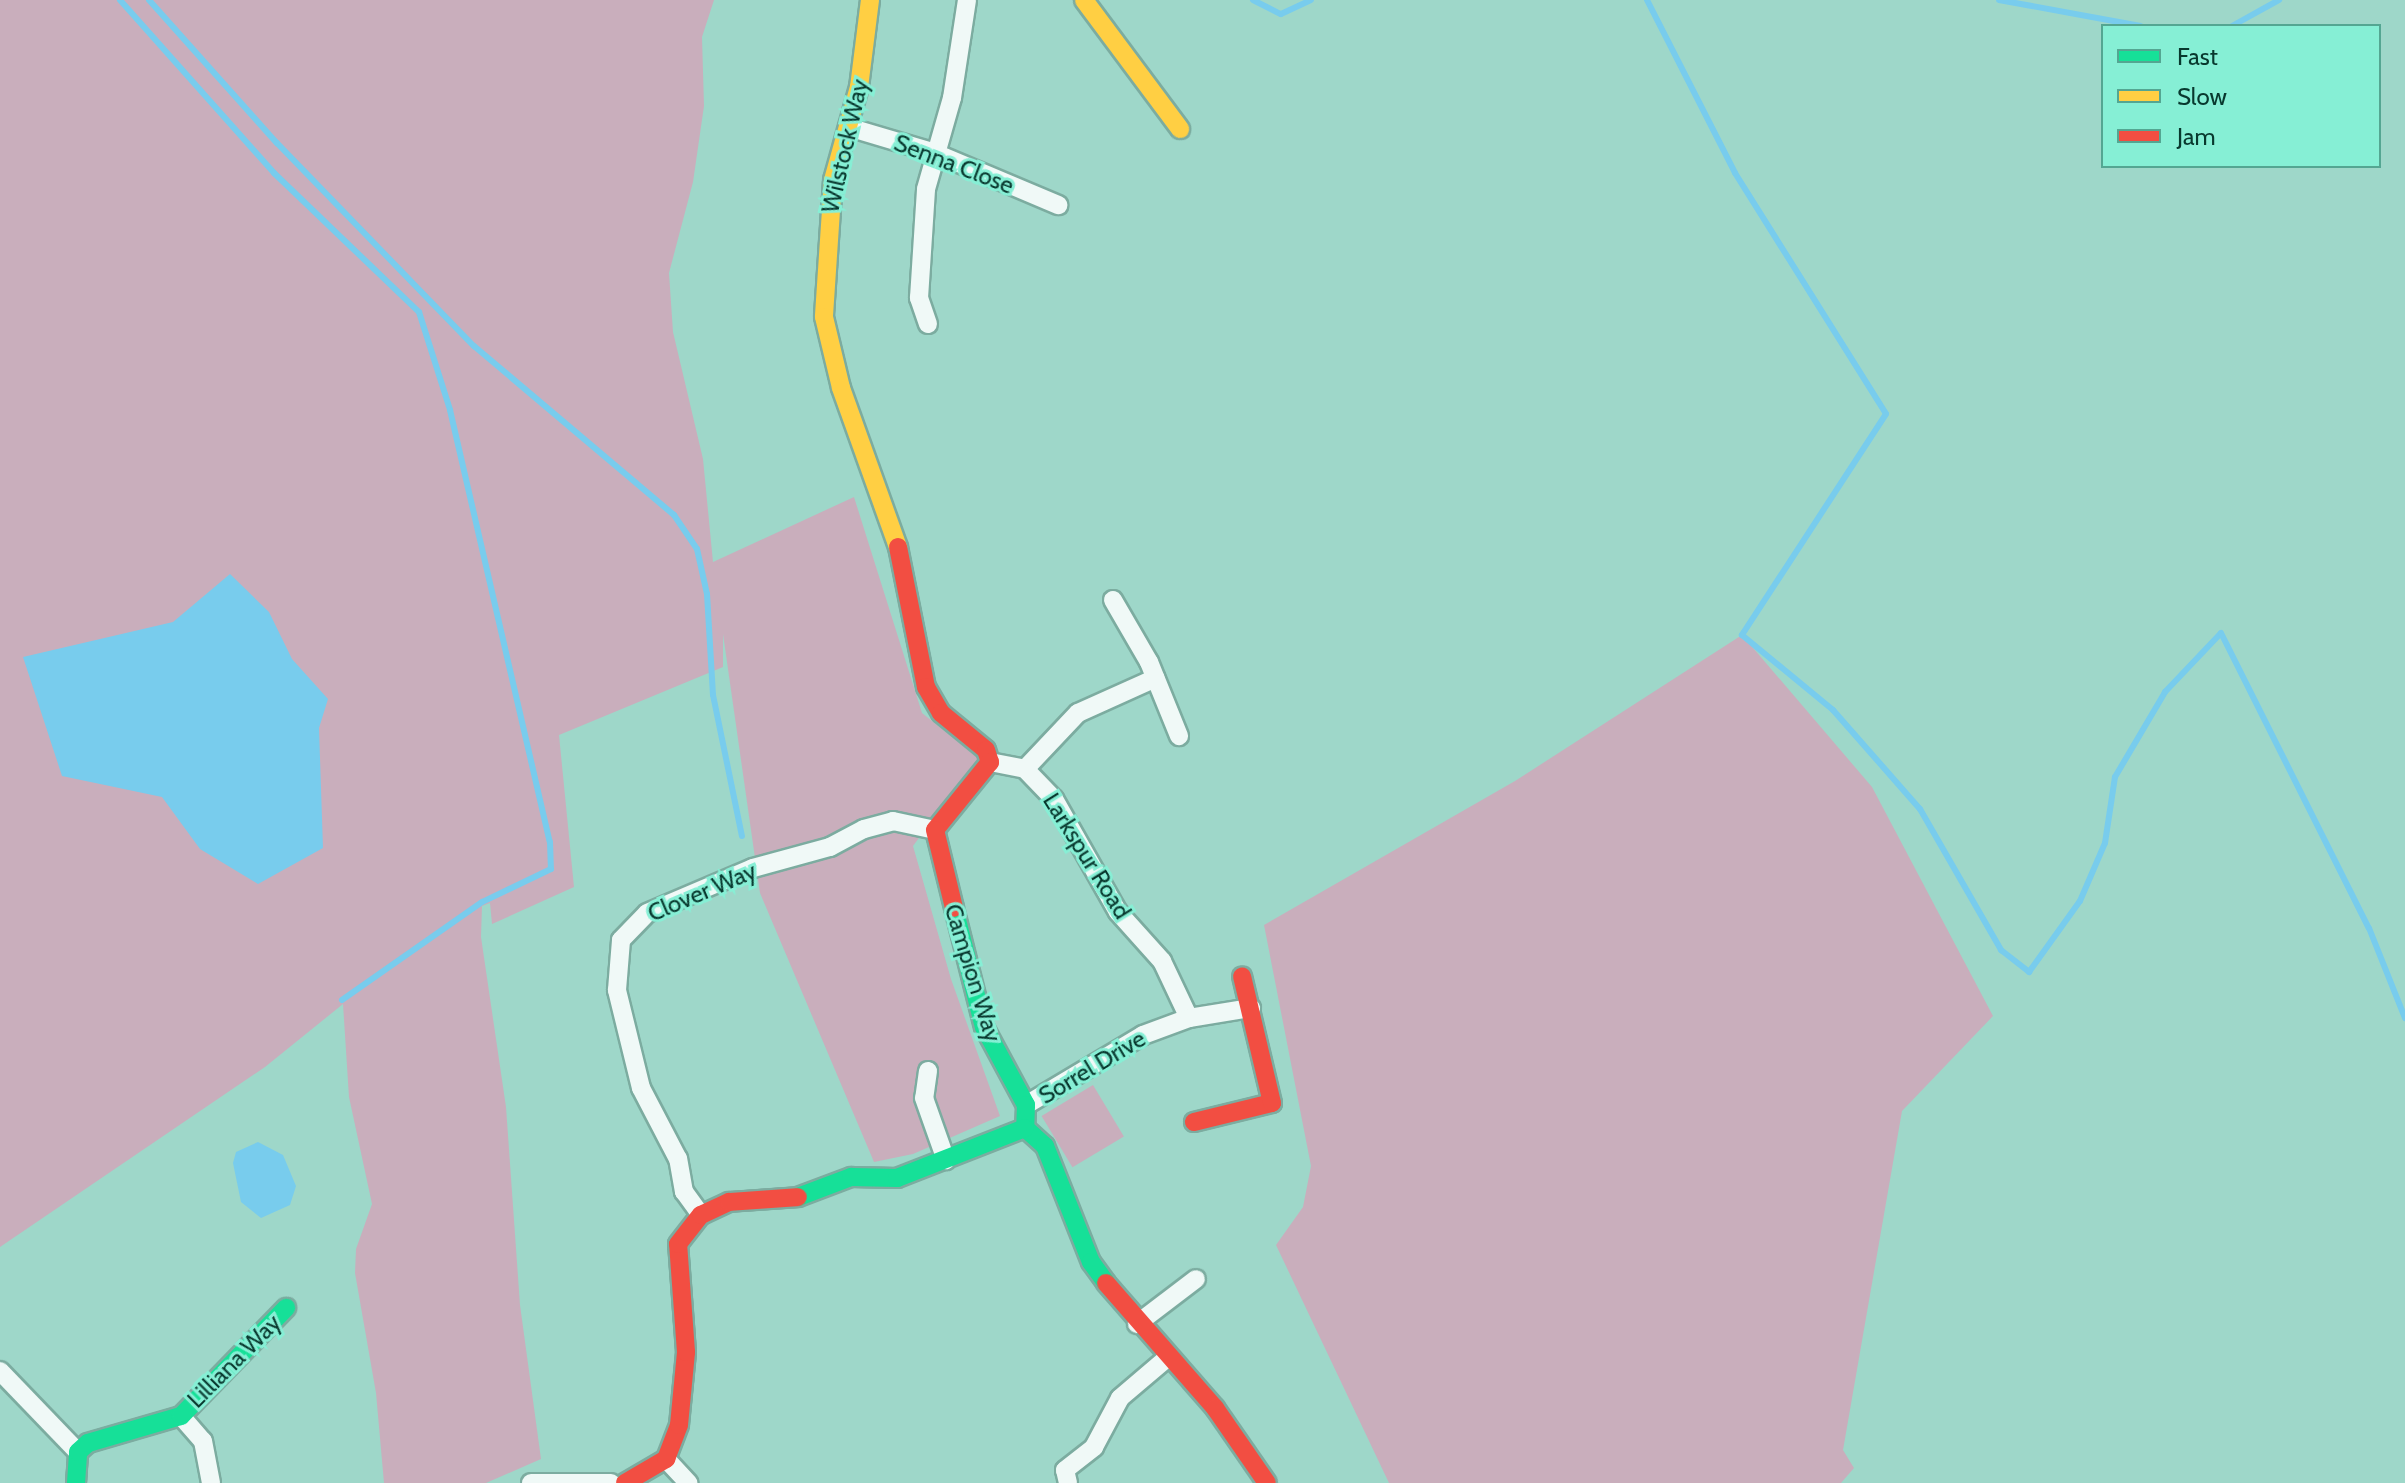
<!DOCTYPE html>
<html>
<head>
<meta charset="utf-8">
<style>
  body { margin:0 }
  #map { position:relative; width:2405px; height:1483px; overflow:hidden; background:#9ed7c9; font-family:Cabin,sans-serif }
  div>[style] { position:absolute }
  .green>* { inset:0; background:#c9aebc; transform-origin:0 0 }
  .water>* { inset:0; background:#78cced }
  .stream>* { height:6px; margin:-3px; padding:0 3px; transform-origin:3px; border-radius:3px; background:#78cced }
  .roads { filter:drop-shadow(2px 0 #7caca0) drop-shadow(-2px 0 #7caca0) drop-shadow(0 2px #7caca0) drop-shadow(0 -2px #7caca0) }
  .street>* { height:18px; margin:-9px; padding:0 9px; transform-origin:9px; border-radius:9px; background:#f0f9f7 }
  .fast>* { height:18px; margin:-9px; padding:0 9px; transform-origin:9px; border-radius:9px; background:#16e098 }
  .slow>* { height:18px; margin:-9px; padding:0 9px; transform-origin:9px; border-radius:9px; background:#ffcf43 }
  .jam>* { height:18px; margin:-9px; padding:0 9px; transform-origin:9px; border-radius:9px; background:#f24e42 }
  span { translate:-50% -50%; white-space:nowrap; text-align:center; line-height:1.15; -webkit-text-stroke:6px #86efd5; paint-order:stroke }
  .street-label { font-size:24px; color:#08382e }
  .legend { position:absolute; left:2101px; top:24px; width:280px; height:144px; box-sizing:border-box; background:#86efd5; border:2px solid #54a692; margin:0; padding:10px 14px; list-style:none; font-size:24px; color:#08382e }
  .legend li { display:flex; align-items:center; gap:16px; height:40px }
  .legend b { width:40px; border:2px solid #54a692 }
</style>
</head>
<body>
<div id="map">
  <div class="green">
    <div style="clip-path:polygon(0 0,714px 0,702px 37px,704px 106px,693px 182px,669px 273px,673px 332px,703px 459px,713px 562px,854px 497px,922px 713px,978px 758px,913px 846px,951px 979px,1000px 1116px,913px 1154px,874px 1162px,760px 893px,723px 634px,723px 667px,559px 735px,574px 887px,492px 924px,490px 903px,482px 906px,481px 937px,506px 1107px,520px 1305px,541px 1459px,486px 1483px,384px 1483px,376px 1393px,355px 1273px,356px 1249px,372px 1204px,349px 1097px,343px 1004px,265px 1067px,0 1247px)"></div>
    <div style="clip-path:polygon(1742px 635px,1872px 787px,1993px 1016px,1902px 1111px,1843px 1450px,1854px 1468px,1841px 1483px,1389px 1483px,1276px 1245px,1303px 1207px,1311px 1166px,1264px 925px,1515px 781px)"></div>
    <div style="left:1093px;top:1085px;width:60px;height:60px;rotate:59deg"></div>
  </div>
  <div class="water">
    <div style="clip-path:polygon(230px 574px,269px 612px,292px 659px,328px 699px,319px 728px,323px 848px,258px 884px,200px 849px,162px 797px,62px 776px,23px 657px,173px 622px)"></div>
    <div style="clip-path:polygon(258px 1142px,283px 1155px,296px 1186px,290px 1205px,261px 1218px,241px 1202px,233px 1163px,236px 1152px)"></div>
  </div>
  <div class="stream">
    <div style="left:120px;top:0;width:232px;rotate:48.3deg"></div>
    <div style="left:274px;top:173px;width:201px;rotate:43.8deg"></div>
    <div style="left:419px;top:312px;width:103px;rotate:72.4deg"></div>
    <div style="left:450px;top:410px;width:443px;rotate:77deg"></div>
    <div style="left:550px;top:842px;width:27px;rotate:88deg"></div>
    <div style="left:551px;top:869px;width:76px;rotate:154.4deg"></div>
    <div style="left:482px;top:902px;width:171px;rotate:145deg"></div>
    <div style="left:149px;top:0;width:192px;rotate:48.2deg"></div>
    <div style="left:277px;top:143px;width:283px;rotate:45.9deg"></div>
    <div style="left:474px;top:346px;width:262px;rotate:40.2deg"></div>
    <div style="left:674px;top:515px;width:41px;rotate:55.9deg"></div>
    <div style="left:697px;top:549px;width:46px;rotate:77.5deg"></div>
    <div style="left:707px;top:594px;width:101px;rotate:86.6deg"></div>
    <div style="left:713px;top:695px;width:144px;rotate:78.4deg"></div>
    <div style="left:1253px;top:0;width:31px;rotate:27deg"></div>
    <div style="left:1281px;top:14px;width:33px;rotate:-25deg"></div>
    <div style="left:1647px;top:0;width:194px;rotate:63deg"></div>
    <div style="left:1735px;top:173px;width:284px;rotate:57.9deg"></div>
    <div style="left:1886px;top:414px;width:264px;rotate:123.1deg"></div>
    <div style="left:1742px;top:635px;width:118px;rotate:39.5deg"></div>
    <div style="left:1833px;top:710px;width:132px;rotate:48.7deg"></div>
    <div style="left:1920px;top:809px;width:163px;rotate:60.1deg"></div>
    <div style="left:2001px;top:950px;width:36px;rotate:38deg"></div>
    <div style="left:2029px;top:972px;width:87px;rotate:-54.3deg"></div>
    <div style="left:2080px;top:901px;width:63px;rotate:-66.7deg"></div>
    <div style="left:2105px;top:843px;width:67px;rotate:-81.4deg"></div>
    <div style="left:2115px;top:777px;width:99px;rotate:-59.5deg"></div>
    <div style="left:2165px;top:692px;width:81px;rotate:-46.5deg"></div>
    <div style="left:2221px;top:633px;width:330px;rotate:63.4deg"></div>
    <div style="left:2369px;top:928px;width:97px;rotate:68.2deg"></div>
    <div style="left:1999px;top:0;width:144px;rotate:10.4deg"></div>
    <div style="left:2232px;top:26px;width:54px;rotate:-29deg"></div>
  </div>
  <div class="roads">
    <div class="street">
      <div style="left:848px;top:127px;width:91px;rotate:16.6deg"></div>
      <div style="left:935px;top:153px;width:134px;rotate:22.9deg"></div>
      <div style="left:928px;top:324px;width:28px;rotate:-109deg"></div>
      <div style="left:919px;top:298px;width:109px;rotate:-86.3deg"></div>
      <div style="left:926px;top:189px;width:95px;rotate:-74.1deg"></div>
      <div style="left:952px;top:98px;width:99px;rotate:-81.3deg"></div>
      <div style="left:1113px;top:600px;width:72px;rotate:59.9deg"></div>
      <div style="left:1149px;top:662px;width:80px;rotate:67.9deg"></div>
      <div style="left:990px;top:762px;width:36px;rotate:11deg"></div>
      <div style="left:1025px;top:769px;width:42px;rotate:46deg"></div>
      <div style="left:1054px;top:799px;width:130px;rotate:60.5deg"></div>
      <div style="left:1118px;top:912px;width:66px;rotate:48.1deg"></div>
      <div style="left:1162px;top:961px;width:63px;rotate:64.7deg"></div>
      <div style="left:1025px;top:769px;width:77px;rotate:-46.6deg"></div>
      <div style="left:1078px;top:713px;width:85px;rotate:-24.2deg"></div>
      <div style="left:928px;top:1071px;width:27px;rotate:98deg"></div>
      <div style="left:924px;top:1098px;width:66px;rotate:70.5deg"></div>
      <div style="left:1026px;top:1105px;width:136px;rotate:-30.9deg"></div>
      <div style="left:1143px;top:1035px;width:49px;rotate:-20.3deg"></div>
      <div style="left:1189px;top:1018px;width:63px;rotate:-9.2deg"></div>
      <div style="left:701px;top:1215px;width:29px;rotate:-126deg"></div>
      <div style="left:684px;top:1192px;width:34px;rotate:-100deg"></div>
      <div style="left:678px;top:1159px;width:80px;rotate:-117.5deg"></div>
      <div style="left:641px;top:1088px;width:101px;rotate:-103.8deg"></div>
      <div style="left:617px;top:990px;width:50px;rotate:-85.4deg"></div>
      <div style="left:621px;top:940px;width:37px;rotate:-46deg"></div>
      <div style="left:647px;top:913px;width:115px;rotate:-23deg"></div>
      <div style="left:753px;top:868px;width:80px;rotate:-15.3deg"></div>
      <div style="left:830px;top:847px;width:38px;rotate:-28deg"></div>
      <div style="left:864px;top:829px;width:30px;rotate:-15deg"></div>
      <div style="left:893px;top:821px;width:43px;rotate:12.1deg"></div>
      <div style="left:1137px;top:1324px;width:74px;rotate:-37.3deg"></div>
      <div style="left:0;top:1371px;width:112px;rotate:46.1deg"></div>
      <div style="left:181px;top:1416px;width:33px;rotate:49deg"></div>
      <div style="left:203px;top:1441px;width:43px;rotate:79.2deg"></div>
      <div style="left:666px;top:1459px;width:33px;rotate:47deg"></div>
      <div style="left:531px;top:1483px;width:80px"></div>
      <div style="left:1068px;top:1483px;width:13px;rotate:-103deg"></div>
      <div style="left:1065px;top:1470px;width:37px;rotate:-38deg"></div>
      <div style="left:1094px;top:1447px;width:55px;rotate:-62deg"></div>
      <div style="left:1120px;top:1398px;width:62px;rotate:-40.4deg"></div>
    </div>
    <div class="fast">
      <div style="left:954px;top:908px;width:123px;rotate:75.9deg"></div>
      <div style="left:984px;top:1027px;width:89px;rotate:61.7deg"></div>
      <div style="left:1026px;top:1105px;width:23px;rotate:92deg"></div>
      <div style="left:1025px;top:1128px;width:27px;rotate:42deg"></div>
      <div style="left:1045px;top:1146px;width:125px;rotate:68.4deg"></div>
      <div style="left:1091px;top:1262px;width:26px;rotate:54deg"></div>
      <div style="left:798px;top:1197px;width:57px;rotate:-20.7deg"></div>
      <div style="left:851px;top:1177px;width:46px;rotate:1.2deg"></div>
      <div style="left:897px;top:1178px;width:137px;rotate:-21.3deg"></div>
      <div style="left:76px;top:1483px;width:31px;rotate:-86deg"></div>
      <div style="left:78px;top:1452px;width:13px;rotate:-42deg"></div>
      <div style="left:88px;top:1443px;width:97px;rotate:-16.2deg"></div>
      <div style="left:181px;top:1416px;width:151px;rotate:-45.8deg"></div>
    </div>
    <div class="slow">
      <div style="left:870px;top:0;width:88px;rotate:97.2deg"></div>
      <div style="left:859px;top:87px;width:97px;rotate:105.6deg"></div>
      <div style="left:833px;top:180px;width:137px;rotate:93.8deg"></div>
      <div style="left:824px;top:317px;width:73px;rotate:76.5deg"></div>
      <div style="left:841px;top:388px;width:169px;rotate:70.3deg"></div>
      <div style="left:1084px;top:0;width:161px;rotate:53.3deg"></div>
    </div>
    <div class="jam">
      <div style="left:898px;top:547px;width:143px;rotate:78.7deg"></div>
      <div style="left:926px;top:687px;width:30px;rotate:60deg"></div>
      <div style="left:941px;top:713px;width:58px;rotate:39.4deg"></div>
      <div style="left:986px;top:750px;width:13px;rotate:72deg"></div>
      <div style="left:990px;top:762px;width:87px;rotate:129deg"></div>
      <div style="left:935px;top:830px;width:80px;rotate:76.3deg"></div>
      <div style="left:1194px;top:1122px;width:80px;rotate:-13.7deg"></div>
      <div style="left:1272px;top:1103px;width:130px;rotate:-103.3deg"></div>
      <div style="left:1106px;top:1283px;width:166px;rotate:48.9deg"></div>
      <div style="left:1215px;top:1408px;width:91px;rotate:55.3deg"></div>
      <div style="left:625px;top:1483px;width:48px;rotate:-30.3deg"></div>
      <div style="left:666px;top:1459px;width:36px;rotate:-69deg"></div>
      <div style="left:679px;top:1425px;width:73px;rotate:-84.5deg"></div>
      <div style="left:686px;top:1352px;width:108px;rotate:-94.2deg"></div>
      <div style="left:678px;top:1244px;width:37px;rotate:-52deg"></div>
      <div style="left:701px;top:1215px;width:31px;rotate:-25deg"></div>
      <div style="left:729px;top:1202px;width:69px;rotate:-4.1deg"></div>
    </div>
  </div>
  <div class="street-label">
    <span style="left:845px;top:146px;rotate:-77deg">Wilstock Way</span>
    <span style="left:954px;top:164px;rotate:21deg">Senna Close</span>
    <span style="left:1087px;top:856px;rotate:58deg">Larkspur Road</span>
    <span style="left:702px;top:892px;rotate:-23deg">Clover Way</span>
    <span style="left:973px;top:973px;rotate:73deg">Campion Way</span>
    <span style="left:1092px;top:1067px;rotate:-31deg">Sorrel Drive</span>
    <span style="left:234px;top:1361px;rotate:-45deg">Lilliana Way</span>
  </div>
  <ul class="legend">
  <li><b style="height:10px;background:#16e098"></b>Fast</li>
  <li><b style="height:10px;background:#ffcf43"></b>Slow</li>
  <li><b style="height:10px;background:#f24e42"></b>Jam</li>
  </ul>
</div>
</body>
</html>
